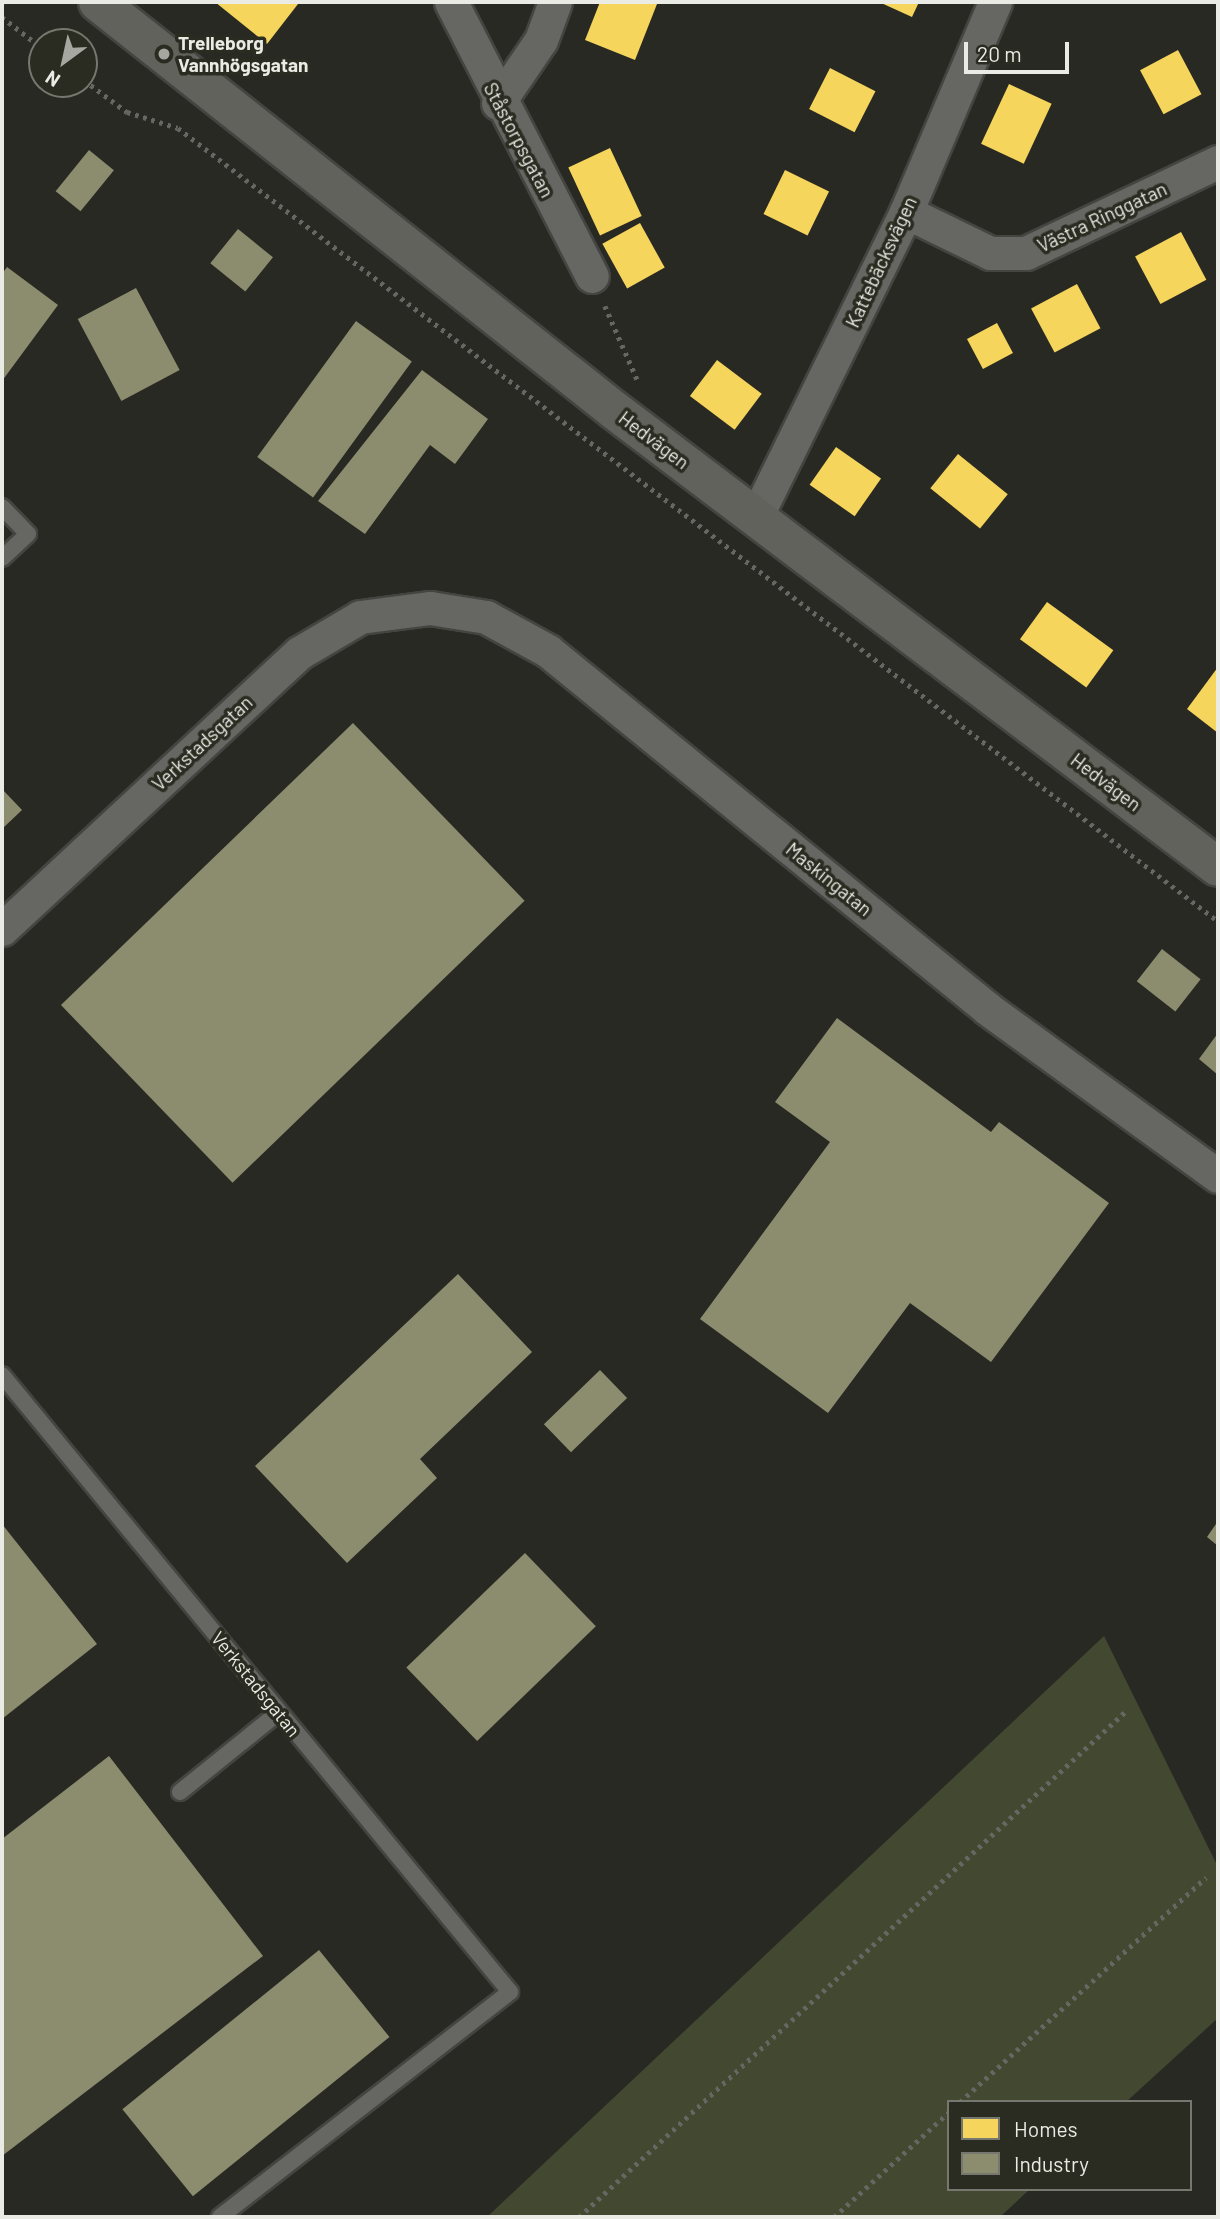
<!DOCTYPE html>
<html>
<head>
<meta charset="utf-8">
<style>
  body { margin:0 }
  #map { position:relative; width:1220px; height:2219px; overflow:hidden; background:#292924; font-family:Barlow,sans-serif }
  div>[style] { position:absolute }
  .green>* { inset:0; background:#434830 }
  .homes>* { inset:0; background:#f6d55c; transform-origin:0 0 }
  .industry>* { inset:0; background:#8c8c6e; transform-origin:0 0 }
  .path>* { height:4.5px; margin-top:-2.25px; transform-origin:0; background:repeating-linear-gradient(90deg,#666663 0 3.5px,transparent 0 8.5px) }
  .roads { filter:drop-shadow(2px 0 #444541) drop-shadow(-2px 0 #444541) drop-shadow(0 2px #444541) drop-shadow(0 -2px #444541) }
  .service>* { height:16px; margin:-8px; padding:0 8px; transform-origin:8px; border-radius:8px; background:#666762 }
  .minor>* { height:33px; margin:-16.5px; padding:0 16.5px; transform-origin:16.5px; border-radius:16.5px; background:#666762 }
  .secondary>* { height:38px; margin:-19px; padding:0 19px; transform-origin:19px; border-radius:19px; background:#61625b }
  .dots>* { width:19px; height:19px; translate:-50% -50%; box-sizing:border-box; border:4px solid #2a2c21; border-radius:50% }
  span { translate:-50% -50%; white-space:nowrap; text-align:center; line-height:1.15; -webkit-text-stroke:7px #2a2c21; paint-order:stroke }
  .poi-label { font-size:19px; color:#e9ebe4; font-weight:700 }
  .left { translate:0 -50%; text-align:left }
  .street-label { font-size:19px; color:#e9ebe4 }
  .frame { position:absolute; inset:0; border:4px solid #e9ebe4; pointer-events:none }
  .legend { position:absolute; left:947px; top:2100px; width:245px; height:91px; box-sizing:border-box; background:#2a2c21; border:2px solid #76786f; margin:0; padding:9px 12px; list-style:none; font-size:21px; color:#e9ebe4 }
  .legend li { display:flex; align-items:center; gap:14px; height:35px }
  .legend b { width:35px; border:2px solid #76786f }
  .north { position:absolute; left:28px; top:28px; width:70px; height:70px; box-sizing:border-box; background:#2a2c21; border:2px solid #76786f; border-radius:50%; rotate:213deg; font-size:19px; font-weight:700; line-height:28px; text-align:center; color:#e9ebe4 }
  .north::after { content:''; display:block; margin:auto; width:24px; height:32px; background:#a6a7a1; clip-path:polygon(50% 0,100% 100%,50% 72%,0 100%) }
  .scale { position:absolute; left:964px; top:42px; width:105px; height:32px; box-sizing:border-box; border:4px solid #e9ebe4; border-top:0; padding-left:9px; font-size:21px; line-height:24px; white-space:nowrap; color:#e9ebe4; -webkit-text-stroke:5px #2a2c21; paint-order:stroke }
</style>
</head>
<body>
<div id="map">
  <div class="green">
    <div style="clip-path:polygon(1104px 1636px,1218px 1867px,1218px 2018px,1126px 2102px,949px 2102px,949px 2189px,1030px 2189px,1000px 2217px,487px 2217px)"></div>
  </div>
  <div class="homes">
    <div style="clip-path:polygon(215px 2px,295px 2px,298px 4px,267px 44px)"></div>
    <div style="clip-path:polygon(600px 2px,657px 4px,635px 60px,585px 40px)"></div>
    <div style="clip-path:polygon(879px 2px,919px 2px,912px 17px)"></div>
    <div style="left:1178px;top:50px;width:50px;height:43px;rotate:62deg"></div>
    <div style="left:830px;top:68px;width:51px;height:46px;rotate:27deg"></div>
    <div style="left:1009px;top:84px;width:47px;height:66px;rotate:25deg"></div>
    <div style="left:610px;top:148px;width:75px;height:46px;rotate:65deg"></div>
    <div style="left:785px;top:170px;width:49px;height:49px;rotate:26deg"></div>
    <div style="left:640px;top:223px;width:51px;height:43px;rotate:61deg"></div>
    <div style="left:1181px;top:232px;width:54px;height:52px;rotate:62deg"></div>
    <div style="left:1077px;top:284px;width:50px;height:52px;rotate:62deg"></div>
    <div style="left:997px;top:323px;width:34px;height:34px;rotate:62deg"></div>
    <div style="left:717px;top:360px;width:56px;height:45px;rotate:37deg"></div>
    <div style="left:836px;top:447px;width:55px;height:46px;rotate:35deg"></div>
    <div style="left:958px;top:454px;width:64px;height:44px;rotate:39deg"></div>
    <div style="left:1047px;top:602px;width:82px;height:46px;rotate:36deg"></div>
    <div style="clip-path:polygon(1218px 667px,1218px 733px,1187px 709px)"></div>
  </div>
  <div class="industry">
    <div style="left:89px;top:150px;width:32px;height:53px;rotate:39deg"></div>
    <div style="left:238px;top:229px;width:45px;height:44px;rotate:39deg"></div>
    <div style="clip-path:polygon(7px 267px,58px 305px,2px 381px,2px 274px)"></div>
    <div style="left:136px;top:288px;width:93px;height:66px;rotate:62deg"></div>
    <div style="left:356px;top:321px;width:69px;height:168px;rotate:36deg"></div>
    <div style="clip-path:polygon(422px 370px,488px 419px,455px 464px,430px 445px,365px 534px,318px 501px)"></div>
    <div style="left:353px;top:723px;width:247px;height:406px;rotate:46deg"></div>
    <div style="clip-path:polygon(2px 789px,22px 810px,2px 829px)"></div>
    <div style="left:1162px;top:949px;width:49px;height:41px;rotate:38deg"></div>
    <div style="clip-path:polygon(837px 1018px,991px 1132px,999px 1122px,1109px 1203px,991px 1362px,910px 1303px,828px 1413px,700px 1319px,830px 1142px,775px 1102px)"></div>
    <div style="clip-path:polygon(1218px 1033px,1218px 1075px,1199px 1059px)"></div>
    <div style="clip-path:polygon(458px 1274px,532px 1352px,420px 1459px,437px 1478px,347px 1563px,255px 1466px)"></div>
    <div style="left:600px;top:1370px;width:39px;height:78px;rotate:46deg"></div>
    <div style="clip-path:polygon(1218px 1521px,1218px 1546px,1207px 1537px)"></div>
    <div style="clip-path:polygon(2px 1524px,97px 1644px,2px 1719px)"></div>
    <div style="left:525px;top:1553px;width:102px;height:165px;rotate:46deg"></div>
    <div style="clip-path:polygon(109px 1756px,263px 1956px,2px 2156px,2px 1839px)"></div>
    <div style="left:319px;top:1950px;width:112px;height:253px;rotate:51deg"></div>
  </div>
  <div class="path">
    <div style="left:2px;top:3px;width:1px;rotate:-45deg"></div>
    <div style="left:2px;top:17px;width:51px;rotate:37.8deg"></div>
    <div style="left:84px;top:80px;width:54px;rotate:36.7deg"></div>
    <div style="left:127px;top:112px;width:53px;rotate:17.4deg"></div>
    <div style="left:178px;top:128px;width:1308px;rotate:37.33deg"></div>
    <div style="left:605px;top:306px;width:82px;rotate:66.3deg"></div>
    <div style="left:960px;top:2102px;width:333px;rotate:-42.4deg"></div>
    <div style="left:579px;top:2217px;width:747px;rotate:-42.77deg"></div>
    <div style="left:834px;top:2217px;width:156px;rotate:-42.4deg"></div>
  </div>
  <div class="roads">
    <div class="service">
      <div style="left:2px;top:507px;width:37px;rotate:46deg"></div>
      <div style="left:28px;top:534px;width:35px;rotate:137deg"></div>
      <div style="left:2px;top:1375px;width:799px;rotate:50.53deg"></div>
      <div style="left:510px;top:1992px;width:367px;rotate:142.2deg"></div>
      <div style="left:180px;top:1792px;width:127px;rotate:-38.9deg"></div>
    </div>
    <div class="minor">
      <div style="left:451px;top:2px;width:308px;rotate:62.8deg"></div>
      <div style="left:498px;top:103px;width:76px;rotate:-55.7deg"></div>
      <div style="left:541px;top:40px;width:40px;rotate:-69.8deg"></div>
      <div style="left:906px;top:212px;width:93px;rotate:26deg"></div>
      <div style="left:990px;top:253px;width:36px"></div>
      <div style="left:1026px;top:253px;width:212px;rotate:-25.4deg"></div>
      <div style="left:756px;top:517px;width:340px;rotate:-63.8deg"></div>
      <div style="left:906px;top:212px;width:228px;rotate:-67deg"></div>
      <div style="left:2px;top:929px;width:405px;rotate:-42.9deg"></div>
      <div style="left:299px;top:653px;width:71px;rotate:-30.5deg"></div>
      <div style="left:360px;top:617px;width:71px;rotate:-7.3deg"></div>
      <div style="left:430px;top:608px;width:57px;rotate:9.1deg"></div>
      <div style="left:486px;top:617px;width:71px;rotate:28.7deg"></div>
      <div style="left:548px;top:651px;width:567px;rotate:39.13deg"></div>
      <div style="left:988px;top:1009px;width:284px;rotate:36deg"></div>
    </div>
    <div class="secondary">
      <div style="left:98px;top:2px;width:658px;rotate:38.33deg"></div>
      <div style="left:614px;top:410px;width:757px;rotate:37.11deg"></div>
    </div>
  </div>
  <div class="dots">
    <div style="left:164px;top:54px;background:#a6a7a1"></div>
  </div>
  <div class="poi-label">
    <span class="left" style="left:178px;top:54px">Trelleborg<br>Vannhögsgatan</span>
  </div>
  <div class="street-label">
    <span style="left:519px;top:140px;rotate:62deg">Ståstorpsgatan</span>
    <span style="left:1102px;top:217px;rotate:-25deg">Västra Ringgatan</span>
    <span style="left:881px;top:262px;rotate:-65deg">Kattebäcksvägen</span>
    <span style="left:654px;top:440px;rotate:37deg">Hedvägen</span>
    <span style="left:202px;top:743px;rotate:-43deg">Verkstadsgatan</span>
    <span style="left:1106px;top:782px;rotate:37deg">Hedvägen</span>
    <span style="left:829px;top:879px;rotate:39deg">Maskingatan</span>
    <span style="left:256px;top:1684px;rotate:51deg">Verkstadsgatan</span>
  </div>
  <div class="frame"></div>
  <ul class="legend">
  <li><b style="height:19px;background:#f6d55c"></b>Homes</li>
  <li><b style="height:19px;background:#8c8c6e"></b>Industry</li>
  </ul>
  <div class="north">N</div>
  <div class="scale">20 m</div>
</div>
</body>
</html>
